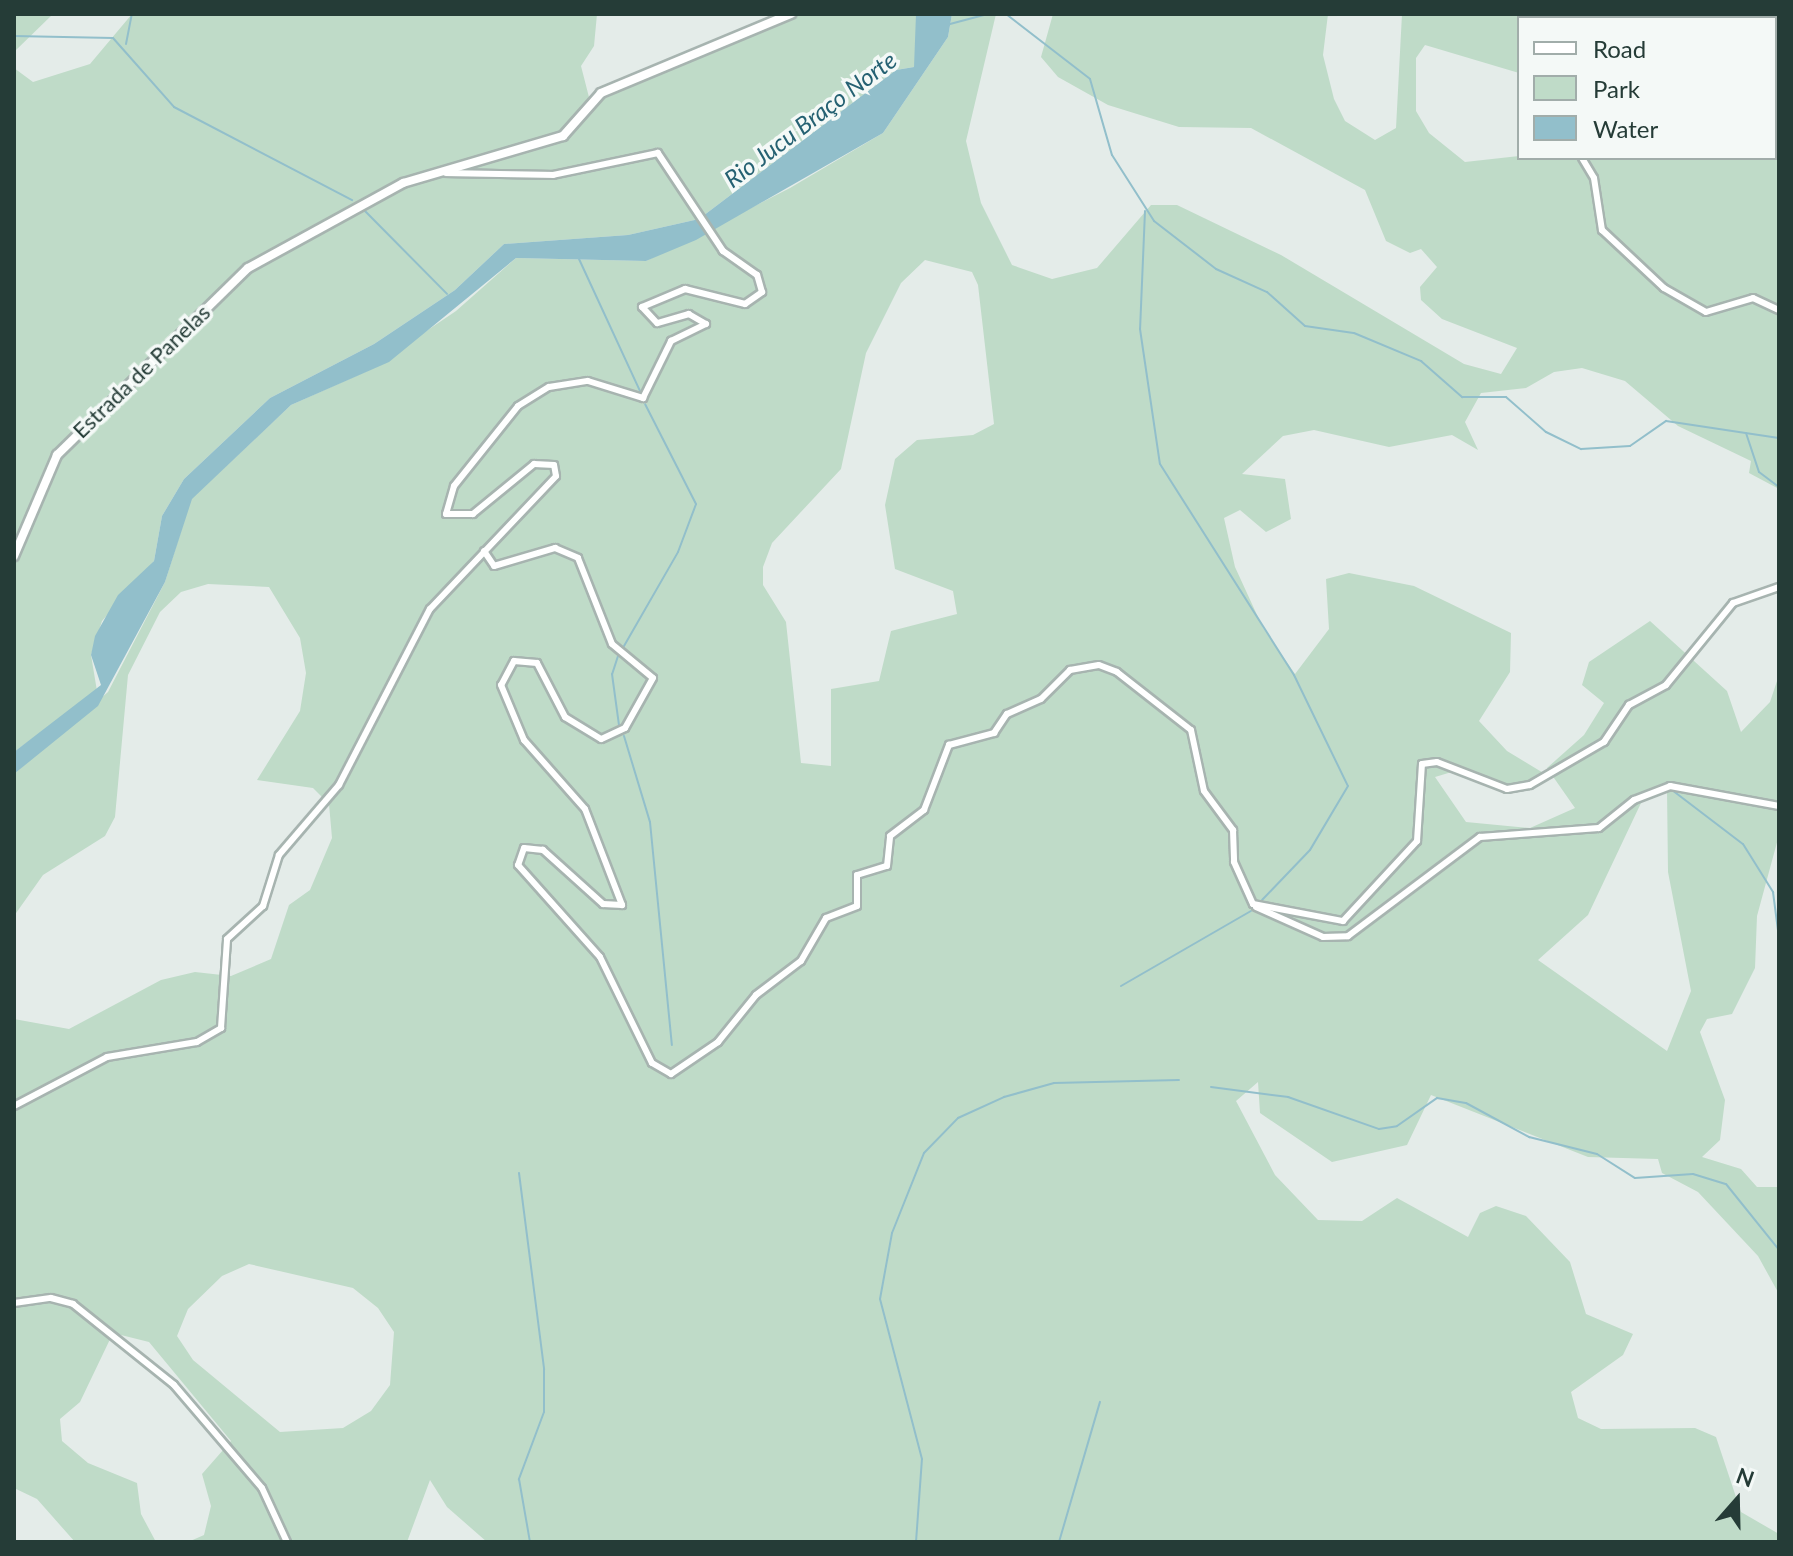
<!DOCTYPE html>
<html>
<head>
<meta charset="utf-8">
<style>
  body { margin:0 }
  #map { position:relative; width:1793px; height:1556px; overflow:hidden; background:#e4ece9; font-family:Lato,sans-serif }
  div>[style] { position:absolute }
  .green>* { inset:0; background:#bfdbc8 }
  .water>* { inset:0; background:#92bfcb }
  .stream>* { height:2px; margin:-1px; padding:0 1px; transform-origin:1px; border-radius:1px; background:#92bfcb }
  .roads { filter:drop-shadow(2px 0 #a7b4b0) drop-shadow(-2px 0 #a7b4b0) drop-shadow(0 2px #a7b4b0) drop-shadow(0 -2px #a7b4b0) }
  .minor>* { height:6px; margin:-3px; padding:0 3px; transform-origin:3px; border-radius:3px; background:#fff }
  .tertiary>* { height:8px; margin:-4px; padding:0 4px; transform-origin:4px; border-radius:4px; background:#fff }
  span { translate:-50% -50%; white-space:nowrap; text-align:center; line-height:1.15; -webkit-text-stroke:7px #f4f9f7; paint-order:stroke }
  .street-label { font-size:22px; color:#253c37 }
  .water-label { font-size:24px; color:#256172; font-style:italic }
  .frame { position:absolute; inset:0; border:16px solid #253c37; pointer-events:none }
  .legend { position:absolute; left:1517px; top:16px; width:260px; height:144px; box-sizing:border-box; background:#f4f9f7; border:2px solid #a1adaa; margin:0; padding:10px 14px; list-style:none; font-size:24px; color:#253c37 }
  .legend li { display:flex; align-items:center; gap:16px; height:40px }
  .legend b { width:40px; border:2px solid #a1adaa }
  .north { position:absolute; left:1697px; top:1460px; width:80px; height:80px; -webkit-text-stroke:6px #f4f9f7; paint-order:stroke; rotate:20deg; font-size:22px; font-weight:700; line-height:32px; text-align:center; color:#253c37 }
  .north::after { content:''; display:block; margin:auto; width:28px; height:36px; background:#253c37; clip-path:polygon(50% 0,100% 100%,50% 72%,0 100%) }
</style>
</head>
<body>
<div id="map">
  <div class="green">
    <div style="clip-path:polygon(14px 14px,53px 14px,14px 52px)"></div>
    <div style="clip-path:polygon(132px 14px,597px 14px,594px 46px,581px 66px,591px 105px,734px 37px,768px 30px,785px 14px,916px 14px,919px 50px,914px 67px,896px 70px,699px 219px,628px 235px,504px 244px,455px 290px,374px 344px,270px 398px,184px 479px,162px 516px,154px 561px,102px 621px,91px 655px,97px 691px,14px 752px,14px 68px,33px 82px,90px 64px)"></div>
    <div style="clip-path:polygon(evenodd,952px 14px,996px 14px,966px 141px,981px 203px,1012px 265px,1052px 279px,1097px 268px,1151px 205px,1177px 205px,1281px 255px,1464px 364px,1501px 374px,1517px 348px,1442px 319px,1421px 300px,1420px 287px,1437px 267px,1421px 249px,1410px 253px,1386px 241px,1365px 190px,1251px 128px,1179px 127px,1108px 105px,1058px 77px,1041px 57px,1053px 14px,1328px 14px,1323px 55px,1334px 99px,1345px 121px,1375px 140px,1396px 128px,1402px 14px,1779px 14px,1779px 489px,1749px 473px,1751px 461px,1678px 426px,1625px 381px,1582px 368px,1554px 372px,1526px 388px,1481px 393px,1465px 422px,1478px 450px,1452px 435px,1389px 447px,1314px 430px,1283px 436px,1242px 474px,1285px 479px,1291px 519px,1266px 532px,1240px 510px,1224px 518px,1235px 567px,1263px 628px,1295px 674px,1329px 629px,1326px 579px,1349px 573px,1414px 586px,1511px 633px,1510px 672px,1479px 721px,1507px 751px,1545px 774px,1522px 789px,1455px 771px,1435px 777px,1466px 822px,1530px 828px,1575px 808px,1547px 768px,1584px 735px,1604px 703px,1582px 685px,1589px 662px,1650px 621px,1727px 691px,1741px 732px,1770px 702px,1779px 675px,1779px 835px,1757px 916px,1755px 968px,1732px 1014px,1707px 1019px,1700px 1032px,1725px 1100px,1720px 1140px,1702px 1157px,1741px 1169px,1757px 1187px,1779px 1187px,1779px 1294px,1758px 1256px,1698px 1192px,1662px 1173px,1658px 1159px,1588px 1157px,1431px 1095px,1407px 1145px,1332px 1162px,1260px 1113px,1258px 1082px,1236px 1101px,1275px 1175px,1318px 1220px,1362px 1221px,1397px 1198px,1468px 1237px,1480px 1213px,1496px 1206px,1526px 1216px,1570px 1262px,1586px 1314px,1633px 1334px,1623px 1355px,1571px 1392px,1578px 1418px,1601px 1429px,1695px 1428px,1716px 1437px,1741px 1512px,1779px 1534px,1779px 1542px,487px 1542px,447px 1507px,430px 1480px,407px 1542px,188px 1542px,204px 1535px,211px 1506px,202px 1474px,231px 1441px,149px 1342px,113px 1333px,80px 1402px,60px 1419px,62px 1441px,88px 1463px,137px 1483px,141px 1514px,156px 1542px,75px 1542px,37px 1499px,14px 1488px,14px 1019px,69px 1029px,161px 980px,195px 972px,231px 976px,271px 959px,289px 905px,310px 890px,332px 838px,329px 804px,313px 788px,257px 780px,300px 711px,306px 673px,300px 638px,269px 587px,208px 584px,181px 592px,160px 612px,128px 675px,115px 817px,105px 836px,43px 875px,14px 916px,14px 774px,108px 692px,165px 582px,191px 499px,291px 405px,367px 371px,456px 311px,516px 258px,646px 261px,790px 188px,883px 133px,948px 37px,952px 14px,1519px 18px,1775px 18px,1775px 158px,1519px 156px,1465px 162px,1429px 133px,1416px 111px,1416px 58px,1425px 45px,1519px 73px,1519px 18px,952px 14px,925px 260px,972px 272px,978px 285px,994px 424px,973px 435px,917px 440px,895px 459px,885px 505px,895px 569px,953px 591px,957px 614px,891px 631px,879px 681px,831px 689px,831px 766px,801px 763px,786px 622px,763px 585px,763px 567px,772px 543px,841px 469px,866px 353px,901px 283px,925px 260px,952px 14px,1660px 785px,1667px 790px,1668px 872px,1691px 991px,1667px 1051px,1538px 960px,1588px 915px,1641px 803px,1660px 785px,952px 14px,249px 1264px,353px 1288px,378px 1308px,394px 1332px,390px 1385px,371px 1411px,343px 1428px,280px 1432px,193px 1360px,177px 1336px,188px 1309px,222px 1276px,249px 1264px)"></div>
  </div>
  <div class="water">
    <div style="clip-path:polygon(916px 14px,952px 14px,948px 37px,883px 133px,696px 240px,646px 261px,516px 258px,389px 362px,291px 405px,192px 499px,165px 582px,98px 706px,14px 774px,14px 752px,101px 685px,91px 655px,95px 636px,118px 595px,154px 561px,162px 516px,184px 479px,270px 398px,374px 344px,455px 290px,504px 244px,628px 235px,699px 219px,896px 70px,914px 67px)"></div>
  </div>
  <div class="stream">
    <div style="left:1006px;top:14px;width:106px;rotate:37.7deg"></div>
    <div style="left:1090px;top:79px;width:79px;rotate:73.9deg"></div>
    <div style="left:1112px;top:155px;width:78px;rotate:57.5deg"></div>
    <div style="left:1154px;top:221px;width:78px;rotate:37.7deg"></div>
    <div style="left:1216px;top:269px;width:56px;rotate:24.3deg"></div>
    <div style="left:1267px;top:292px;width:51px;rotate:41.8deg"></div>
    <div style="left:1305px;top:326px;width:49px;rotate:8.1deg"></div>
    <div style="left:1354px;top:333px;width:73px;rotate:22.7deg"></div>
    <div style="left:1421px;top:361px;width:55px;rotate:41.3deg"></div>
    <div style="left:1462px;top:397px;width:44px"></div>
    <div style="left:1506px;top:397px;width:53px;rotate:41.2deg"></div>
    <div style="left:1546px;top:432px;width:39px;rotate:26deg"></div>
    <div style="left:1581px;top:449px;width:49px;rotate:-3.5deg"></div>
    <div style="left:1630px;top:446px;width:44px;rotate:-34.8deg"></div>
    <div style="left:1666px;top:421px;width:114px;rotate:8.6deg"></div>
    <div style="left:950px;top:24px;width:38px;rotate:-15deg"></div>
    <div style="left:14px;top:36px;width:99px;rotate:1.2deg"></div>
    <div style="left:113px;top:38px;width:92px;rotate:48.5deg"></div>
    <div style="left:174px;top:107px;width:201px;rotate:27.6deg"></div>
    <div style="left:126px;top:44px;width:31px;rotate:-79deg"></div>
    <div style="left:364px;top:210px;width:118px;rotate:45.3deg"></div>
    <div style="left:1145px;top:211px;width:118px;rotate:92.4deg"></div>
    <div style="left:1140px;top:329px;width:136px;rotate:81.6deg"></div>
    <div style="left:1160px;top:464px;width:250px;rotate:57.6deg"></div>
    <div style="left:1294px;top:675px;width:123px;rotate:64.1deg"></div>
    <div style="left:1348px;top:786px;width:74px;rotate:120.7deg"></div>
    <div style="left:1310px;top:850px;width:69px;rotate:133.8deg"></div>
    <div style="left:579px;top:259px;width:145px;rotate:65.2deg"></div>
    <div style="left:1746px;top:433px;width:41px;rotate:71.6deg"></div>
    <div style="left:1759px;top:472px;width:25px;rotate:37deg"></div>
    <div style="left:624px;top:646px;width:108px;rotate:-60.1deg"></div>
    <div style="left:678px;top:552px;width:51px;rotate:-69.4deg"></div>
    <div style="left:696px;top:504px;width:112px;rotate:-117deg"></div>
    <div style="left:618px;top:656px;width:19px;rotate:108deg"></div>
    <div style="left:612px;top:674px;width:51px;rotate:82.2deg"></div>
    <div style="left:624px;top:736px;width:90px;rotate:73.2deg"></div>
    <div style="left:650px;top:822px;width:224px;rotate:84.4deg"></div>
    <div style="left:1672px;top:790px;width:89px;rotate:37.3deg"></div>
    <div style="left:1743px;top:844px;width:57px;rotate:58deg"></div>
    <div style="left:1773px;top:892px;width:46px;rotate:82.6deg"></div>
    <div style="left:1121px;top:986px;width:150px;rotate:-30deg"></div>
    <div style="left:1211px;top:1087px;width:78px;rotate:7.4deg"></div>
    <div style="left:1288px;top:1097px;width:96px;rotate:19.4deg"></div>
    <div style="left:1379px;top:1129px;width:18px;rotate:-9deg"></div>
    <div style="left:1397px;top:1126px;width:49px;rotate:-35deg"></div>
    <div style="left:1437px;top:1098px;width:29px;rotate:10deg"></div>
    <div style="left:1466px;top:1103px;width:72px;rotate:28.4deg"></div>
    <div style="left:1529px;top:1137px;width:70px;rotate:14deg"></div>
    <div style="left:1597px;top:1154px;width:45px;rotate:32.3deg"></div>
    <div style="left:1635px;top:1178px;width:58px;rotate:-3.9deg"></div>
    <div style="left:1693px;top:1174px;width:34px;rotate:17deg"></div>
    <div style="left:1726px;top:1184px;width:85px;rotate:51.2deg"></div>
    <div style="left:519px;top:1173px;width:198px;rotate:82.7deg"></div>
    <div style="left:544px;top:1369px;width:43px;rotate:90deg"></div>
    <div style="left:544px;top:1412px;width:72px;rotate:110.5deg"></div>
    <div style="left:519px;top:1479px;width:64px;rotate:80.1deg"></div>
    <div style="left:916px;top:1542px;width:83px;rotate:-85.9deg"></div>
    <div style="left:922px;top:1459px;width:165px;rotate:-104.7deg"></div>
    <div style="left:880px;top:1299px;width:67px;rotate:-79.7deg"></div>
    <div style="left:892px;top:1233px;width:86px;rotate:-68.2deg"></div>
    <div style="left:924px;top:1153px;width:49px;rotate:-45.8deg"></div>
    <div style="left:958px;top:1118px;width:51px;rotate:-24.5deg"></div>
    <div style="left:1004px;top:1097px;width:52px;rotate:-15.6deg"></div>
    <div style="left:1054px;top:1083px;width:125px;rotate:-1.4deg"></div>
    <div style="left:1059px;top:1542px;width:146px;rotate:-73.7deg"></div>
  </div>
  <div class="roads">
    <div class="minor">
      <div style="left:1564px;top:18px;width:4px;rotate:-76deg"></div>
      <div style="left:1582px;top:158px;width:23px;rotate:59deg"></div>
      <div style="left:1594px;top:178px;width:53px;rotate:81.3deg"></div>
      <div style="left:1602px;top:230px;width:85px;rotate:43.1deg"></div>
      <div style="left:1664px;top:288px;width:48px;rotate:29.7deg"></div>
      <div style="left:1706px;top:312px;width:49px;rotate:-16.6deg"></div>
      <div style="left:1753px;top:298px;width:29px;rotate:25deg"></div>
      <div style="left:484px;top:551px;width:18px;rotate:56deg"></div>
      <div style="left:494px;top:566px;width:64px;rotate:-16.4deg"></div>
      <div style="left:555px;top:548px;width:25px;rotate:23deg"></div>
      <div style="left:578px;top:558px;width:92px;rotate:68.4deg"></div>
      <div style="left:612px;top:644px;width:53px;rotate:39.7deg"></div>
      <div style="left:653px;top:678px;width:57px;rotate:119.2deg"></div>
      <div style="left:625px;top:728px;width:26px;rotate:155deg"></div>
      <div style="left:601px;top:739px;width:42px;rotate:-148.6deg"></div>
      <div style="left:565px;top:717px;width:61px;rotate:-117.4deg"></div>
      <div style="left:537px;top:663px;width:23px;rotate:-175deg"></div>
      <div style="left:514px;top:661px;width:27px;rotate:118deg"></div>
      <div style="left:501px;top:685px;width:60px;rotate:67.3deg"></div>
      <div style="left:524px;top:740px;width:92px;rotate:48.5deg"></div>
      <div style="left:585px;top:809px;width:103px;rotate:68.9deg"></div>
      <div style="left:622px;top:905px;width:19px;rotate:-177deg"></div>
      <div style="left:603px;top:904px;width:81px;rotate:-138deg"></div>
      <div style="left:543px;top:850px;width:19px;rotate:-174deg"></div>
      <div style="left:524px;top:848px;width:18px;rotate:109deg"></div>
      <div style="left:518px;top:865px;width:123px;rotate:48.3deg"></div>
      <div style="left:600px;top:957px;width:118px;rotate:63.9deg"></div>
      <div style="left:652px;top:1063px;width:22px;rotate:30deg"></div>
      <div style="left:671px;top:1074px;width:57px;rotate:-34.2deg"></div>
      <div style="left:718px;top:1042px;width:60px;rotate:-51deg"></div>
      <div style="left:756px;top:995px;width:56px;rotate:-37.1deg"></div>
      <div style="left:801px;top:961px;width:50px;rotate:-59.8deg"></div>
      <div style="left:826px;top:918px;width:33px;rotate:-21deg"></div>
      <div style="left:857px;top:906px;width:31px;rotate:-90deg"></div>
      <div style="left:857px;top:875px;width:31px;rotate:-17deg"></div>
      <div style="left:887px;top:866px;width:30px;rotate:-84deg"></div>
      <div style="left:890px;top:836px;width:43px;rotate:-37.4deg"></div>
      <div style="left:924px;top:810px;width:70px;rotate:-69deg"></div>
      <div style="left:949px;top:745px;width:47px;rotate:-14.9deg"></div>
      <div style="left:994px;top:733px;width:23px;rotate:-56deg"></div>
      <div style="left:1007px;top:714px;width:37px;rotate:-24deg"></div>
      <div style="left:1041px;top:699px;width:41px;rotate:-45deg"></div>
      <div style="left:1070px;top:670px;width:29px;rotate:-10deg"></div>
      <div style="left:1099px;top:665px;width:19px;rotate:21deg"></div>
      <div style="left:1117px;top:672px;width:94px;rotate:38.1deg"></div>
      <div style="left:1191px;top:730px;width:62px;rotate:78deg"></div>
      <div style="left:1204px;top:791px;width:49px;rotate:53.4deg"></div>
      <div style="left:1233px;top:830px;width:32px;rotate:88deg"></div>
      <div style="left:1234px;top:862px;width:46px;rotate:65.7deg"></div>
      <div style="left:1253px;top:904px;width:92px;rotate:10.7deg"></div>
      <div style="left:1343px;top:921px;width:109px;rotate:-47.2deg"></div>
      <div style="left:1417px;top:841px;width:77px;rotate:-86.3deg"></div>
      <div style="left:1422px;top:764px;width:15px;rotate:-8deg"></div>
      <div style="left:1437px;top:762px;width:75px;rotate:21.1deg"></div>
      <div style="left:1507px;top:789px;width:23px;rotate:-10deg"></div>
      <div style="left:1530px;top:785px;width:86px;rotate:-30.2deg"></div>
      <div style="left:1604px;top:742px;width:45px;rotate:-56deg"></div>
      <div style="left:1629px;top:705px;width:42px;rotate:-28.4deg"></div>
      <div style="left:1666px;top:685px;width:106px;rotate:-50.7deg"></div>
      <div style="left:1733px;top:603px;width:49px;rotate:-19.2deg"></div>
      <div style="left:1256px;top:907px;width:73px;rotate:24.1deg"></div>
      <div style="left:1323px;top:937px;width:25px;rotate:-2deg"></div>
      <div style="left:1348px;top:936px;width:165px;rotate:-36.9deg"></div>
      <div style="left:1480px;top:837px;width:119px;rotate:-4.3deg"></div>
      <div style="left:1599px;top:828px;width:45px;rotate:-38.7deg"></div>
      <div style="left:1634px;top:800px;width:39px;rotate:-21deg"></div>
      <div style="left:1670px;top:786px;width:111px;rotate:10.4deg"></div>
      <div style="left:14px;top:1106px;width:105px;rotate:-27.8deg"></div>
      <div style="left:107px;top:1057px;width:91px;rotate:-9.5deg"></div>
      <div style="left:197px;top:1042px;width:28px;rotate:-30deg"></div>
      <div style="left:221px;top:1028px;width:89px;rotate:-86.1deg"></div>
      <div style="left:227px;top:939px;width:49px;rotate:-42.5deg"></div>
      <div style="left:263px;top:906px;width:53px;rotate:-72.6deg"></div>
      <div style="left:279px;top:855px;width:92px;rotate:-49.4deg"></div>
      <div style="left:339px;top:785px;width:198px;rotate:-62.7deg"></div>
      <div style="left:430px;top:609px;width:183px;rotate:-46.5deg"></div>
      <div style="left:556px;top:476px;width:11px;rotate:-100deg"></div>
      <div style="left:554px;top:465px;width:20px;rotate:-177deg"></div>
      <div style="left:534px;top:464px;width:79px;rotate:140.7deg"></div>
      <div style="left:473px;top:514px;width:27px;rotate:180deg"></div>
      <div style="left:446px;top:514px;width:29px;rotate:-74deg"></div>
      <div style="left:454px;top:486px;width:102px;rotate:-51.3deg"></div>
      <div style="left:518px;top:406px;width:36px;rotate:-32deg"></div>
      <div style="left:549px;top:387px;width:39px;rotate:-9deg"></div>
      <div style="left:588px;top:381px;width:58px;rotate:17.2deg"></div>
      <div style="left:643px;top:398px;width:64px;rotate:-63.8deg"></div>
      <div style="left:671px;top:341px;width:39px;rotate:-26deg"></div>
      <div style="left:706px;top:324px;width:20px;rotate:-150deg"></div>
      <div style="left:689px;top:314px;width:33px;rotate:164deg"></div>
      <div style="left:657px;top:323px;width:22px;rotate:-133deg"></div>
      <div style="left:642px;top:307px;width:47px;rotate:-22.7deg"></div>
      <div style="left:685px;top:289px;width:62px;rotate:14deg"></div>
      <div style="left:745px;top:304px;width:21px;rotate:-35deg"></div>
      <div style="left:762px;top:292px;width:18px;rotate:-106deg"></div>
      <div style="left:757px;top:275px;width:42px;rotate:-144.8deg"></div>
      <div style="left:723px;top:251px;width:118px;rotate:-123.6deg"></div>
      <div style="left:658px;top:153px;width:107px;rotate:168.2deg"></div>
      <div style="left:553px;top:175px;width:107px;rotate:-178.9deg"></div>
      <div style="left:14px;top:1303px;width:37px;rotate:-8deg"></div>
      <div style="left:51px;top:1298px;width:23px;rotate:15deg"></div>
      <div style="left:73px;top:1304px;width:129px;rotate:38.7deg"></div>
      <div style="left:174px;top:1385px;width:135px;rotate:49.5deg"></div>
      <div style="left:262px;top:1488px;width:60px;rotate:65.2deg"></div>
    </div>
    <div class="tertiary">
      <div style="left:14px;top:556px;width:110px;rotate:-66.9deg"></div>
      <div style="left:57px;top:455px;width:267px;rotate:-44.4deg"></div>
      <div style="left:248px;top:268px;width:177px;rotate:-28.7deg"></div>
      <div style="left:403px;top:183px;width:167px;rotate:-16.4deg"></div>
      <div style="left:563px;top:136px;width:57px;rotate:-48.5deg"></div>
      <div style="left:601px;top:93px;width:206px;rotate:-22.6deg"></div>
    </div>
  </div>
  <div class="street-label">
    <span style="left:141px;top:371px;rotate:-44deg">Estrada de Panelas</span>
  </div>
  <div class="water-label">
    <span style="left:810px;top:119px;rotate:-37deg">Rio Jucu Braço Norte</span>
  </div>
  <div class="frame"></div>
  <ul class="legend">
  <li><b style="height:10px;background:#fff"></b>Road</li>
  <li><b style="height:22px;background:#bfdbc8"></b>Park</li>
  <li><b style="height:22px;background:#92bfcb"></b>Water</li>
  </ul>
  <div class="north">N</div>
</div>
</body>
</html>
